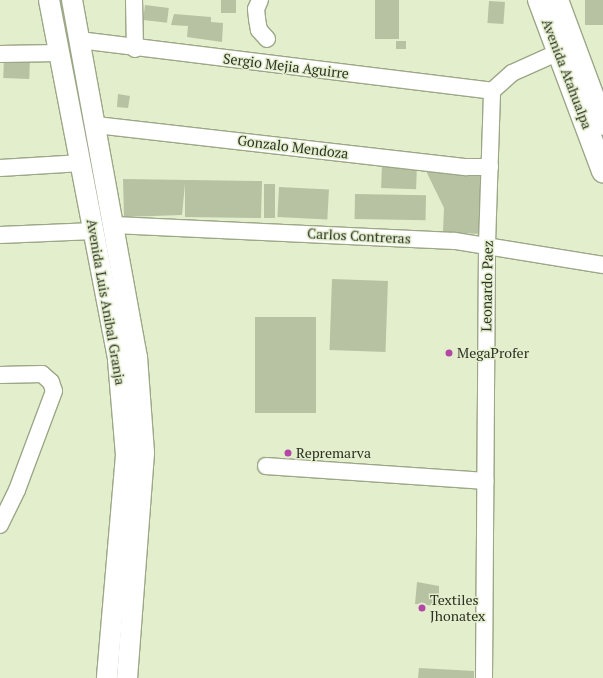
<!DOCTYPE html>
<html>
<head>
<meta charset="utf-8">
<style>
  body { margin:0 }
  #map { position:relative; width:603px; height:678px; overflow:hidden; background:#e3eecd; font-family:"PT Serif",serif }
  div>[style] { position:absolute }
  .building>* { inset:0; background:#b7c2a2; transform-origin:0 0 }
  .roads { filter:drop-shadow(1px 0 #9ca787) drop-shadow(-1px 0 #9ca787) drop-shadow(0 1px #9ca787) drop-shadow(0 -1px #9ca787) }
  .minor>* { height:16px; margin:-8px; padding:0 8px; transform-origin:8px; border-radius:8px; background:#fff }
  .major>* { height:20px; margin:-10px; padding:0 10px; transform-origin:10px; border-radius:10px; background:#fff }
  .highway>* { height:22px; margin:-11px; padding:0 11px; transform-origin:11px; border-radius:11px; background:#fff }
  .dots>* { width:11px; height:11px; translate:-50% -50%; box-sizing:border-box; border:2px solid #e3eecd; border-radius:50% }
  span { translate:-50% -50%; white-space:nowrap; text-align:center; line-height:1.15; -webkit-text-stroke:3px #e3eecd; paint-order:stroke }
  .street-label { font-size:14px; color:#2c3124 }
  .poi-label { font-size:14px; color:#2c3124 }
  .left { translate:0 -50%; text-align:left }
</style>
</head>
<body>
<div id="map">
  <div class="building">
    <div style="left:221px;top:0;width:15px;height:13px"></div>
    <div style="left:375px;top:0;width:24px;height:39px"></div>
    <div style="left:585px;top:0;width:18px;height:25px"></div>
    <div style="left:489px;top:1px;width:16px;height:22px;rotate:4deg"></div>
    <div style="left:145px;top:5px;width:24px;height:15px;rotate:7deg"></div>
    <div style="clip-path:polygon(174px 14px,211px 17px,211px 22px,223px 23px,222px 42px,187px 37px,188px 26px,171px 25px)"></div>
    <div style="left:396px;top:41px;width:10px;height:8px"></div>
    <div style="left:4px;top:57px;width:26px;height:21px;rotate:2deg"></div>
    <div style="clip-path:polygon(118px 94px,130px 96px,128px 108px,117px 107px)"></div>
    <div style="left:382px;top:163px;width:35px;height:25px;rotate:2deg"></div>
    <div style="clip-path:polygon(426px 171px,484px 175px,480px 234px,443px 232px,444px 208px)"></div>
    <div style="clip-path:polygon(123px 179px,262px 181px,261px 218px,185px 217px,185px 184px,182px 215px,124px 217px)"></div>
    <div style="left:264px;top:184px;width:11px;height:34px"></div>
    <div style="left:279px;top:187px;width:50px;height:30px;rotate:3deg"></div>
    <div style="left:355px;top:194px;width:71px;height:25px;rotate:1deg"></div>
    <div style="left:332px;top:279px;width:56px;height:71px;rotate:2deg"></div>
    <div style="left:255px;top:317px;width:61px;height:96px"></div>
    <div style="clip-path:polygon(417px 582px,439px 586px,439px 606px,415px 604px)"></div>
    <div style="clip-path:polygon(419px 668px,474px 671px,474px 678px,418px 678px)"></div>
  </div>
  <div class="roads">
    <div class="minor">
      <div style="left:134px;top:0;width:49px;rotate:88.8deg"></div>
      <div style="left:260px;top:0;width:10px;rotate:114deg"></div>
      <div style="left:256px;top:9px;width:10px;rotate:84deg"></div>
      <div style="left:257px;top:19px;width:11px;rotate:80deg"></div>
      <div style="left:259px;top:30px;width:12px;rotate:48deg"></div>
      <div style="left:79px;top:40px;width:416px;rotate:7deg"></div>
      <div style="left:0;top:54px;width:59px;rotate:-1deg"></div>
      <div style="left:96px;top:125px;width:373px;rotate:6.5deg"></div>
      <div style="left:467px;top:167px;width:23px"></div>
      <div style="left:0;top:168px;width:82px;rotate:-3.5deg"></div>
      <div style="left:114px;top:225px;width:341px;rotate:2.7deg"></div>
      <div style="left:455px;top:241px;width:150px;rotate:9.2deg"></div>
      <div style="left:0;top:235px;width:94px;rotate:-2.4deg"></div>
      <div style="left:0;top:375px;width:42px;rotate:-1.4deg"></div>
      <div style="left:42px;top:374px;width:12px;rotate:42deg"></div>
      <div style="left:51px;top:382px;width:9px;rotate:72deg"></div>
      <div style="left:54px;top:391px;width:106px;rotate:110.5deg"></div>
      <div style="left:17px;top:490px;width:39px;rotate:116deg"></div>
      <div style="left:266px;top:466px;width:220px;rotate:3.9deg"></div>
      <div style="left:484px;top:678px;width:434px;rotate:-89.6deg"></div>
      <div style="left:487px;top:244px;width:153px;rotate:-88.1deg"></div>
      <div style="left:492px;top:91px;width:27px;rotate:-42deg"></div>
      <div style="left:512px;top:73px;width:51px;rotate:-24.1deg"></div>
    </div>
    <div class="major">
      <div style="left:49px;top:0;width:367px;rotate:79.1deg"></div>
      <div style="left:118px;top:360px;width:95px;rotate:85.2deg"></div>
      <div style="left:126px;top:455px;width:224px;rotate:94.9deg"></div>
      <div style="left:72px;top:0;width:363px;rotate:79.7deg"></div>
      <div style="left:137px;top:357px;width:96px;rotate:85.8deg"></div>
      <div style="left:144px;top:453px;width:226px;rotate:94.3deg"></div>
    </div>
    <div class="highway">
      <div style="left:539px;top:0;width:183px;rotate:69.5deg"></div>
      <div style="left:557px;top:0;width:132px;rotate:69.6deg"></div>
    </div>
  </div>
  <div class="dots">
    <div style="left:449px;top:353px;background:#b447a6"></div>
    <div style="left:288px;top:453px;background:#b447a6"></div>
    <div style="left:422px;top:608px;background:#b447a6"></div>
  </div>
  <div class="street-label">
    <span style="left:286px;top:66px;rotate:7deg">Sergio Mejia Aguirre</span>
    <span style="left:567px;top:74px;rotate:69deg">Avenida Atahualpa</span>
    <span style="left:293px;top:147px;rotate:7deg">Gonzalo Mendoza</span>
    <span style="left:359px;top:236px;rotate:3deg">Carlos Contreras</span>
    <span style="left:487px;top:286px;rotate:-89deg">Leonardo Paez</span>
    <span style="left:106px;top:302px;rotate:80deg">Avenida Luis Anibal Granja</span>
  </div>
  <div class="poi-label">
    <span class="left" style="left:457px;top:353px">MegaProfer</span>
    <span class="left" style="left:296px;top:453px">Repremarva</span>
    <span class="left" style="left:430px;top:608px">Textiles<br>Jhonatex</span>
  </div>
</div>
</body>
</html>
